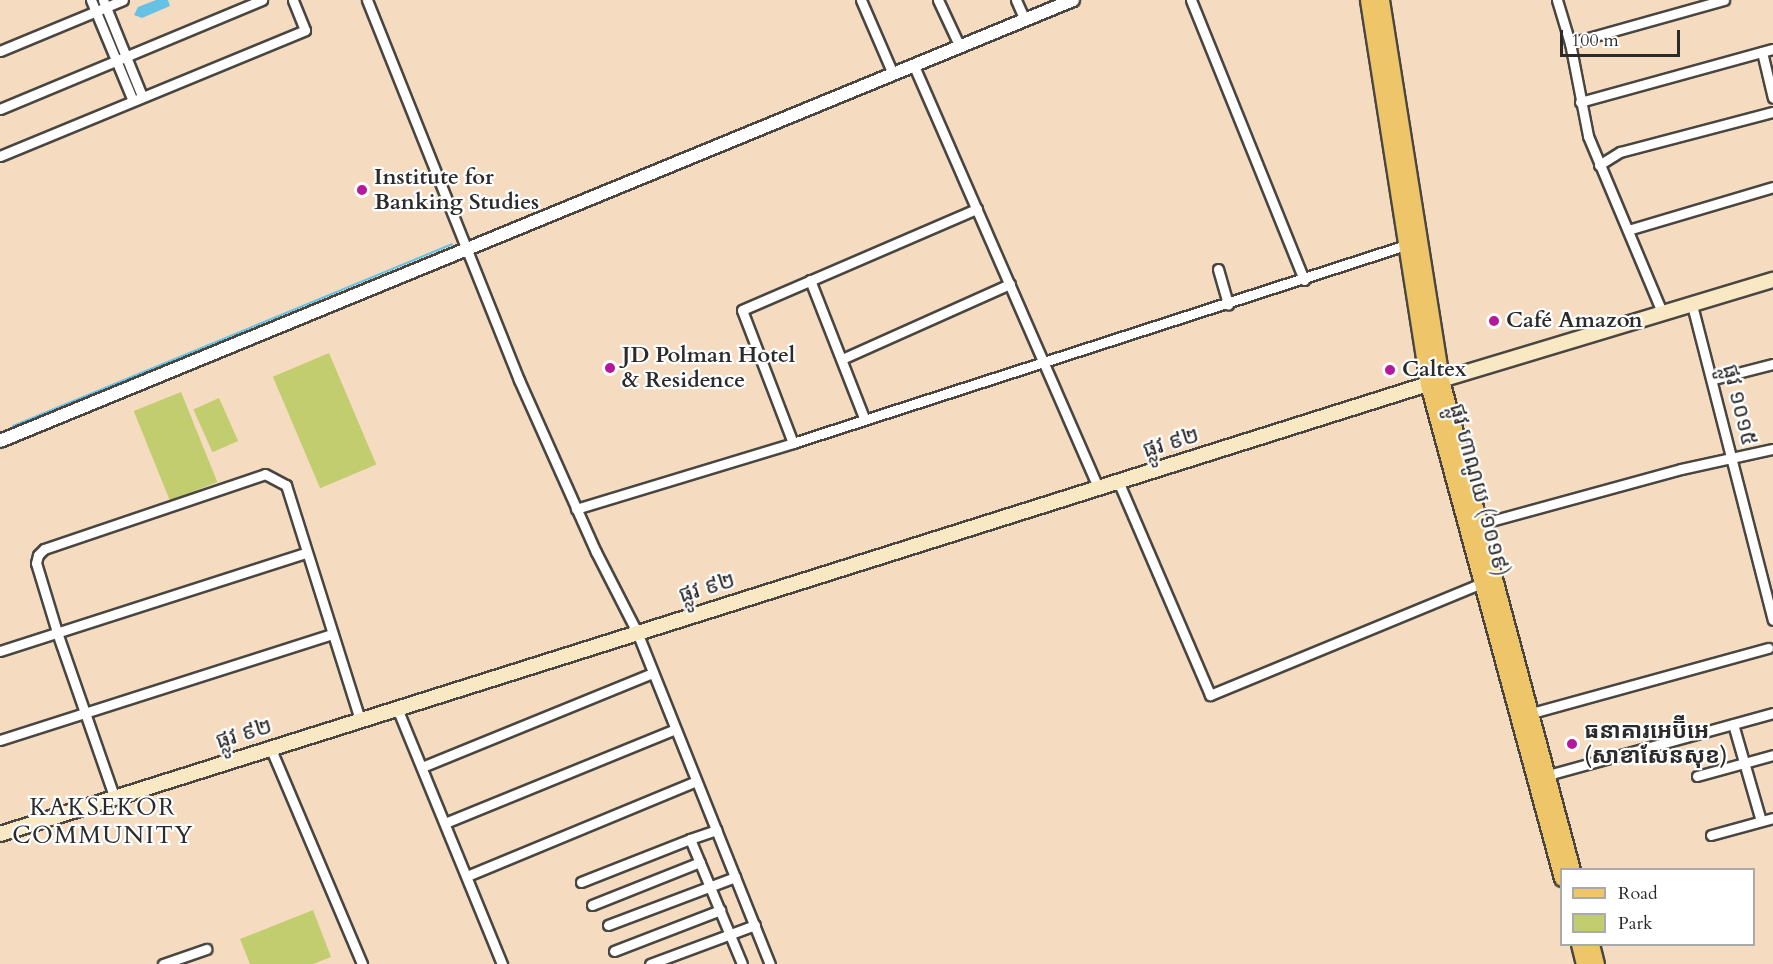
<!DOCTYPE html>
<html>
<head>
<meta charset="utf-8">
<style>
  body { margin:0 }
  #map { position:relative; width:1773px; height:964px; overflow:hidden; background:#f5dcc0; font-family:Cardo,"Noto Sans Khmer",serif }
  div>[style] { position:absolute }
  .green>* { inset:0; background:#c1cd6f; transform-origin:0 0 }
  .water>* { inset:0; background:#66c2e4 }
  .stream>* { height:2px; margin:-1px; padding:0 1px; transform-origin:1px; border-radius:1px; background:#66c2e4 }
  .roads { filter:drop-shadow(2px 0 #494641) drop-shadow(-2px 0 #494641) drop-shadow(0 2px #494641) drop-shadow(0 -2px #494641) }
  .minor>* { height:9px; margin:-4.5px; padding:0 4.5px; transform-origin:4.5px; border-radius:4.5px; background:#fff }
  .tertiary>* { height:12px; margin:-6px; padding:0 6px; transform-origin:6px; border-radius:6px; background:#fff }
  .secondary>* { height:14px; margin:-7px; padding:0 7px; transform-origin:7px; border-radius:7px; background:#f8e8c3 }
  .primary>* { height:15px; margin:-7.5px; padding:0 7.5px; transform-origin:7.5px; border-radius:7.5px; background:#eec569 }
  .dots>* { width:16px; height:16px; translate:-50% -50%; box-sizing:border-box; border:3px solid #fff; border-radius:50% }
  span { translate:-50% -50%; white-space:nowrap; text-align:center; line-height:1.15; -webkit-text-stroke:4.5px #fff; paint-order:stroke }
  .poi-label { font-size:22px; color:#2b2b2b; font-weight:700 }
  .left { translate:0 -50%; text-align:left }
  .street-label { font-size:22px; color:#2b2b2b }
  .neighbourhood-label { font-size:24px; color:#2b2b2b; letter-spacing:1.5px }
  .legend { position:absolute; left:1560px; top:868px; width:195px; height:78px; box-sizing:border-box; background:#fff; border:2px solid #aaa; margin:0; padding:8px 10px; list-style:none; font-size:18px; color:#2b2b2b }
  .legend li { display:flex; align-items:center; gap:12px; height:30px }
  .legend b { width:30px; border:2px solid #aaa }
  .scale { position:absolute; left:1560px; top:30px; width:120px; height:27px; box-sizing:border-box; border:3px solid #2b2b2b; border-top:0; padding-left:8px; font-size:18px; line-height:21px; white-space:nowrap; color:#2b2b2b; -webkit-text-stroke:4px #fff; paint-order:stroke }
</style>
</head>
<body>
<div id="map">
  <div class="green">
    <div style="left:329px;top:353px;width:121px;height:61px;rotate:67deg"></div>
    <div style="left:181px;top:392px;width:97px;height:51px;rotate:68deg"></div>
    <div style="left:219px;top:398px;width:47px;height:28px;rotate:66deg"></div>
    <div style="clip-path:polygon(313px 910px,331px 957px,313px 964px,250px 964px,240px 939px)"></div>
  </div>
  <div class="water">
    <div style="clip-path:polygon(156px 0,168px 0,170px 6px,142px 18px,134px 15px,138px 7px)"></div>
  </div>
  <div class="stream">
    <div style="left:13px;top:426px;width:475px;rotate:-22.5deg"></div>
  </div>
  <div class="roads">
    <div class="minor">
      <div style="left:91px;top:0;width:109px;rotate:67.4deg"></div>
      <div style="left:103px;top:0;width:104px;rotate:67.9deg"></div>
      <div style="left:367px;top:0;width:409px;rotate:68.2deg"></div>
      <div style="left:519px;top:380px;width:188px;rotate:65.9deg"></div>
      <div style="left:596px;top:552px;width:90px;rotate:62.9deg"></div>
      <div style="left:637px;top:632px;width:358px;rotate:68.2deg"></div>
      <div style="left:861px;top:0;width:81px;rotate:66.6deg"></div>
      <div style="left:938px;top:0;width:52px;rotate:64.9deg"></div>
      <div style="left:1016px;top:0;width:22px;rotate:66deg"></div>
      <div style="left:1191px;top:0;width:302px;rotate:68deg"></div>
      <div style="left:1557px;top:0;width:45px;rotate:73.2deg"></div>
      <div style="left:1570px;top:43px;width:95px;rotate:79deg"></div>
      <div style="left:1588px;top:136px;width:193px;rotate:67.2deg"></div>
      <div style="left:1570px;top:43px;width:160px;rotate:-15.6deg"></div>
      <div style="left:0;top:51px;width:133px;rotate:-22.5deg"></div>
      <div style="left:1762px;top:52px;width:47px;rotate:76.6deg"></div>
      <div style="left:914px;top:66px;width:459px;rotate:66.4deg"></div>
      <div style="left:1580px;top:102px;width:200px;rotate:-15.4deg"></div>
      <div style="left:0;top:109px;width:284px;rotate:-22.6deg"></div>
      <div style="left:0;top:156px;width:330px;rotate:-22.4deg"></div>
      <div style="left:305px;top:30px;width:32px;rotate:-112deg"></div>
      <div style="left:1599px;top:165px;width:25px;rotate:-32deg"></div>
      <div style="left:1620px;top:152px;width:158px;rotate:-14.7deg"></div>
      <div style="left:1628px;top:230px;width:151px;rotate:-16.5deg"></div>
      <div style="left:1218px;top:269px;width:37px;rotate:74deg"></div>
      <div style="left:810px;top:280px;width:150px;rotate:68.6deg"></div>
      <div style="left:1692px;top:305px;width:325px;rotate:75.6deg"></div>
      <div style="left:842px;top:359px;width:184px;rotate:-24.1deg"></div>
      <div style="left:1714px;top:379px;width:61px;rotate:-14.3deg"></div>
      <div style="left:793px;top:443px;width:142px;rotate:-111deg"></div>
      <div style="left:742px;top:310px;width:256px;rotate:-23.3deg"></div>
      <div style="left:1118px;top:481px;width:233px;rotate:66.7deg"></div>
      <div style="left:1210px;top:695px;width:299px;rotate:-22.4deg"></div>
      <div style="left:576px;top:509px;width:227px;rotate:-16.9deg"></div>
      <div style="left:793px;top:443px;width:647px;rotate:-17.9deg"></div>
      <div style="left:1480px;top:524px;width:208px;rotate:-15.3deg"></div>
      <div style="left:1681px;top:469px;width:94px;rotate:-12.3deg"></div>
      <div style="left:0;top:651px;width:321px;rotate:-17.8deg"></div>
      <div style="left:397px;top:708px;width:277px;rotate:67.7deg"></div>
      <div style="left:1532px;top:713px;width:245px;rotate:-15.4deg"></div>
      <div style="left:1733px;top:724px;width:101px;rotate:73.9deg"></div>
      <div style="left:0;top:740px;width:349px;rotate:-17.7deg"></div>
      <div style="left:270px;top:747px;width:236px;rotate:67deg"></div>
      <div style="left:422px;top:767px;width:248px;rotate:-22.2deg"></div>
      <div style="left:1548px;top:775px;width:233px;rotate:-15.4deg"></div>
      <div style="left:1697px;top:776px;width:79px;rotate:-15.4deg"></div>
      <div style="left:114px;top:796px;width:174px;rotate:-109.2deg"></div>
      <div style="left:57px;top:632px;width:72px;rotate:-106.9deg"></div>
      <div style="left:36px;top:563px;width:8px;rotate:-76deg"></div>
      <div style="left:38px;top:555px;width:8px;rotate:-45deg"></div>
      <div style="left:44px;top:549px;width:233px;rotate:-18.7deg"></div>
      <div style="left:265px;top:474px;width:24px;rotate:28deg"></div>
      <div style="left:286px;top:485px;width:245px;rotate:72.5deg"></div>
      <div style="left:445px;top:823px;width:248px;rotate:-22.2deg"></div>
      <div style="left:1711px;top:835px;width:64px;rotate:-15.3deg"></div>
      <div style="left:690px;top:839px;width:28px;rotate:-19deg"></div>
      <div style="left:467px;top:876px;width:248px;rotate:-22.5deg"></div>
      <div style="left:581px;top:882px;width:117px;rotate:-21.5deg"></div>
      <div style="left:690px;top:839px;width:135px;rotate:67.4deg"></div>
      <div style="left:592px;top:905px;width:116px;rotate:-21.7deg"></div>
      <div style="left:608px;top:925px;width:136px;rotate:-20.7deg"></div>
      <div style="left:614px;top:951px;width:114px;rotate:-21.1deg"></div>
      <div style="left:163px;top:964px;width:46px;rotate:-19.2deg"></div>
      <div style="left:650px;top:964px;width:112px;rotate:-20.4deg"></div>
    </div>
    <div class="tertiary">
      <div style="left:0;top:441px;width:1160px;rotate:-22.34deg"></div>
    </div>
    <div class="secondary">
      <div style="left:1441px;top:380px;width:347px;rotate:-16.8deg"></div>
      <div style="left:0;top:834px;width:1497px;rotate:-17.49deg"></div>
    </div>
    <div class="primary">
      <div style="left:1368px;top:0;width:389px;rotate:81.1deg"></div>
      <div style="left:1428px;top:384px;width:512px;rotate:74.82deg"></div>
      <div style="left:1381px;top:0;width:385px;rotate:81deg"></div>
      <div style="left:1441px;top:380px;width:507px;rotate:75.03deg"></div>
      <div style="left:1579px;top:944px;width:21px;rotate:76deg"></div>
      <div style="left:1591px;top:944px;width:21px;rotate:76deg"></div>
    </div>
  </div>
  <div class="dots">
    <div style="left:362px;top:190px;background:#b5179e"></div>
    <div style="left:1494px;top:321px;background:#b5179e"></div>
    <div style="left:610px;top:368px;background:#b5179e"></div>
    <div style="left:1390px;top:370px;background:#b5179e"></div>
    <div style="left:1572px;top:744px;background:#b5179e"></div>
  </div>
  <div class="poi-label">
    <span class="left" style="left:374px;top:190px">Institute for<br>Banking Studies</span>
    <span class="left" style="left:1506px;top:321px">Café Amazon</span>
    <span class="left" style="left:622px;top:368px">JD Polman Hotel<br>&amp; Residence</span>
    <span class="left" style="left:1402px;top:370px">Caltex</span>
    <span class="left" style="left:1584px;top:744px">ធនាគារអេប៊ីអេ<br>(សាខាសែនសុខ)</span>
  </div>
  <div class="street-label">
    <span style="left:1739px;top:405px;rotate:76deg">ផ្លូវ ១០១៥</span>
    <span style="left:1171px;top:443px;rotate:-17deg">ផ្លូវ ៩២</span>
    <span style="left:1479px;top:490px;rotate:75deg">ផ្លូវ ហាណូយ (១០១៩)</span>
    <span style="left:707px;top:588px;rotate:-17deg">ផ្លូវ ៩២</span>
    <span style="left:244px;top:734px;rotate:-17deg">ផ្លូវ ៩២</span>
  </div>
  <div class="neighbourhood-label">
    <span style="left:103px;top:822px">KAKSEKOR<br>COMMUNITY</span>
  </div>
  <ul class="legend">
  <li><b style="height:8px;background:#eec569"></b>Road</li>
  <li><b style="height:16px;background:#c1cd6f"></b>Park</li>
  </ul>
  <div class="scale">100 m</div>
</div>
</body>
</html>
